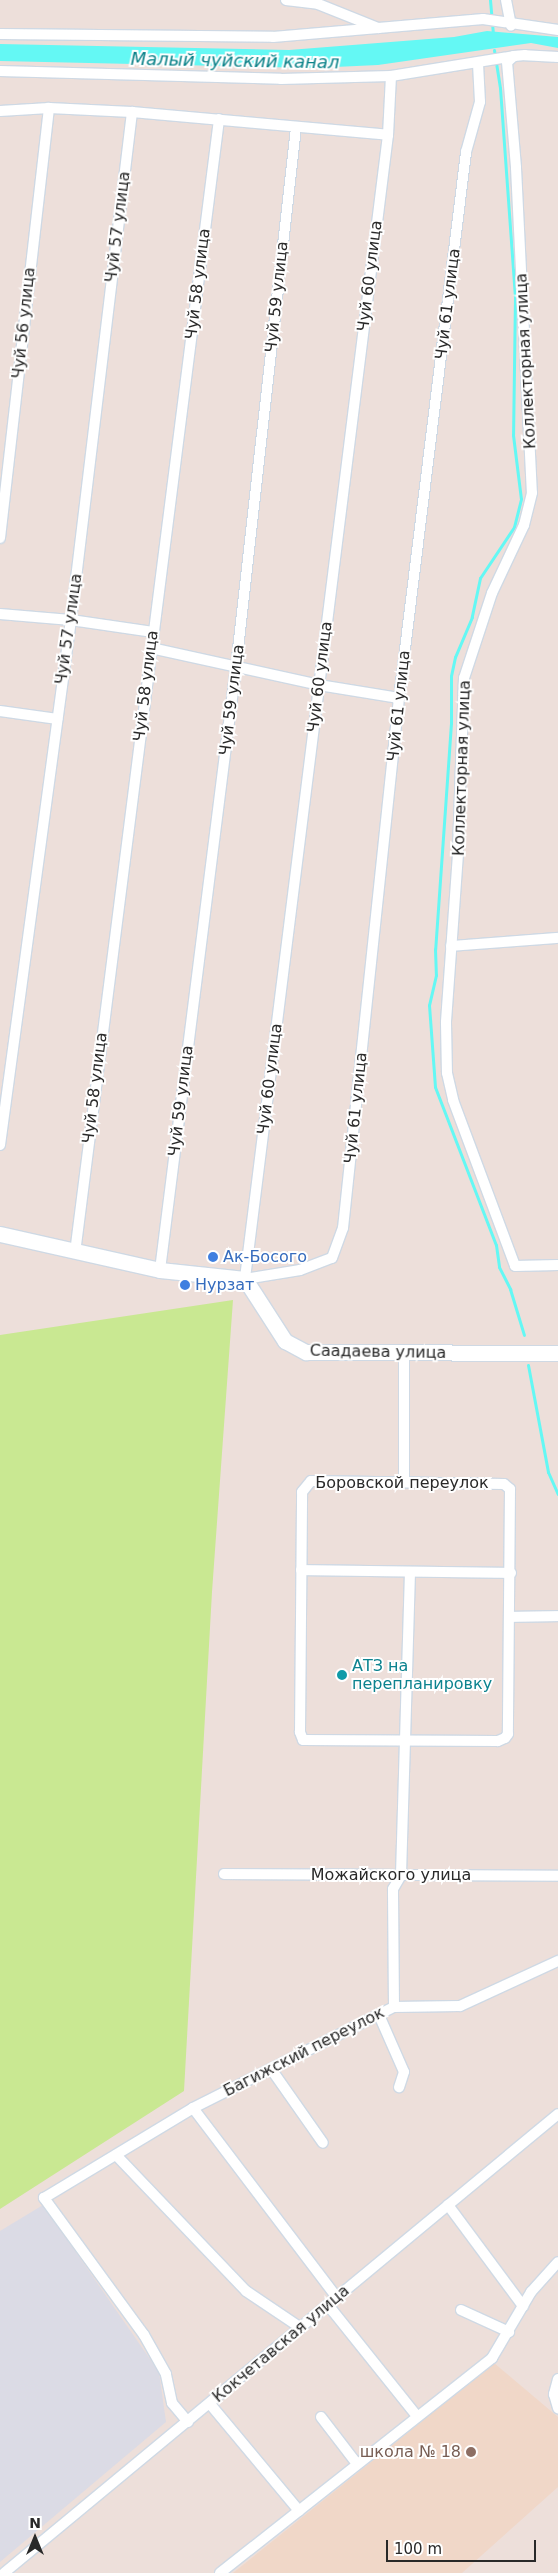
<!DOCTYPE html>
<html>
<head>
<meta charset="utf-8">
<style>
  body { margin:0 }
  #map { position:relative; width:558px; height:2573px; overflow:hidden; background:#eddfda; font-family:"DejaVu Sans",sans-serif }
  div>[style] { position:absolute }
  .industrial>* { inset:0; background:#dbdbe5 }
  .education>* { inset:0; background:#f0d7c8 }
  .green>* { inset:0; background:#c9e892 }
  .water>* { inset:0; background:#64f8f4 }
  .stream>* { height:3px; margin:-1.5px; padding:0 1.5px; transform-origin:1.5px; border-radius:1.5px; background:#64f8f4 }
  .roads { filter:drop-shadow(1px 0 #cfd9e4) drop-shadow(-1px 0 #cfd9e4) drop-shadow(0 1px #cfd9e4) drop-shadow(0 -1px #cfd9e4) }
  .street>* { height:10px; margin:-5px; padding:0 5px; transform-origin:5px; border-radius:5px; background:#fff }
  .secondary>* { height:15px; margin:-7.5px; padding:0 7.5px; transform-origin:7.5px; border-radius:7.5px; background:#fff }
  .dots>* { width:14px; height:14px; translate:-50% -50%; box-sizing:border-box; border:2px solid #fff; border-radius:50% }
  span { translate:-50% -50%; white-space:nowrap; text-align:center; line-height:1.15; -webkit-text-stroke:4px #fff; paint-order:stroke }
  .street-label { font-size:16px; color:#292929 }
  .shop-label { font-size:16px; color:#366cbe }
  .left { translate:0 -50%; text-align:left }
  .culture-label { font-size:16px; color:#0d838f }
  .education-label { font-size:16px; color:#785e54 }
  .right { translate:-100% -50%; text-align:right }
  .water-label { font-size:18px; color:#068087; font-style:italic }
  .north { position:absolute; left:10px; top:2513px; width:50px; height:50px; -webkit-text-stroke:4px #fff; paint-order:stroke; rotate:0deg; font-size:14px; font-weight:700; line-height:20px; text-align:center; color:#292929 }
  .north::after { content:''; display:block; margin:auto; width:18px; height:22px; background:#292929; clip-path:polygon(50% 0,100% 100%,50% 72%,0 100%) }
  .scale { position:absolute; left:386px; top:2540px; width:150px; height:22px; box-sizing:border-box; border:2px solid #292929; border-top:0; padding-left:6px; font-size:15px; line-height:18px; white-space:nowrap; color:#292929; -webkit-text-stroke:4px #fff; paint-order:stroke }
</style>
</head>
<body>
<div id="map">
  <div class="industrial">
    <div style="clip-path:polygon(43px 2205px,159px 2372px,166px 2422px,0 2562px,0 2231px)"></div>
  </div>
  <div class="education">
    <div style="clip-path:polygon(494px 2363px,558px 2417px,558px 2487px,462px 2573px,233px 2573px)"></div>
  </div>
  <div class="green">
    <div style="clip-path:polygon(233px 1300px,212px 1592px,184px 2091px,0 2209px,0 1335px)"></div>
  </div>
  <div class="water">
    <div style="clip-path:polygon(487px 31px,558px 37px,558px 48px,531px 43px,378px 65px,313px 68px,0 61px,0 44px,289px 50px,454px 37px)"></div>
  </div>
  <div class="stream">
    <div style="left:490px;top:0;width:33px;rotate:85deg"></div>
    <div style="left:494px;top:50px;width:38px;rotate:81deg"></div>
    <div style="left:500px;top:88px;width:209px;rotate:85.9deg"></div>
    <div style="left:515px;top:296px;width:139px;rotate:90.8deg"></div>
    <div style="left:513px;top:435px;width:64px;rotate:82.9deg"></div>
    <div style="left:521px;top:499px;width:29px;rotate:104deg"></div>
    <div style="left:514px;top:527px;width:61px;rotate:123.7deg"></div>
    <div style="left:480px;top:578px;width:40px;rotate:102deg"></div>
    <div style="left:472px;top:617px;width:43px;rotate:113deg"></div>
    <div style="left:455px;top:657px;width:19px;rotate:102deg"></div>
    <div style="left:451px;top:676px;width:47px;rotate:90deg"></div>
    <div style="left:451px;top:723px;width:227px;rotate:94deg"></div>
    <div style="left:435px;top:949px;width:26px;rotate:88deg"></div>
    <div style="left:436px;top:975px;width:31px;rotate:103deg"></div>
    <div style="left:429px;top:1005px;width:82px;rotate:85.8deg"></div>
    <div style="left:435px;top:1087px;width:169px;rotate:68.9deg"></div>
    <div style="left:496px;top:1245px;width:22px;rotate:82deg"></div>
    <div style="left:499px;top:1267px;width:25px;rotate:63deg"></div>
    <div style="left:510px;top:1289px;width:48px;rotate:73.1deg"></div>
    <div style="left:528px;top:1365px;width:109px;rotate:79.4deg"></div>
    <div style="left:548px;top:1472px;width:24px;rotate:66deg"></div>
  </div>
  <div class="roads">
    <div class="street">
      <div style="left:286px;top:0;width:32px;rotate:7deg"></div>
      <div style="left:318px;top:4px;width:65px;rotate:21.8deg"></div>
      <div style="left:506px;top:0;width:26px;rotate:79deg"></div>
      <div style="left:0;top:34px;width:273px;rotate:0.6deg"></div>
      <div style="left:273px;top:37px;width:211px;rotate:-4.9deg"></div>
      <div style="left:483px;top:19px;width:76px;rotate:8.3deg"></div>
      <div style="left:558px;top:57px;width:33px;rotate:-177deg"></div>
      <div style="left:525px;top:55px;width:11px;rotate:175deg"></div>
      <div style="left:514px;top:56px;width:9px;rotate:139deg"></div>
      <div style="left:507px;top:62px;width:106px;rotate:85.1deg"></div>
      <div style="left:516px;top:168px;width:325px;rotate:87.2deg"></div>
      <div style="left:532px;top:493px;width:33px;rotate:104deg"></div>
      <div style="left:524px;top:525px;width:75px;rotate:115.2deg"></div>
      <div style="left:492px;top:593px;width:89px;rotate:108.2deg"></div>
      <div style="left:464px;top:678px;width:176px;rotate:92deg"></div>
      <div style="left:458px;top:854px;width:169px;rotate:94.1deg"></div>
      <div style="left:446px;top:1023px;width:50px;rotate:88.9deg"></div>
      <div style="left:447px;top:1073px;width:28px;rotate:77deg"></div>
      <div style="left:453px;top:1100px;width:177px;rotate:69.5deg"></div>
      <div style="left:515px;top:1266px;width:43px;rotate:-1.3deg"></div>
      <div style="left:0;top:71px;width:281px;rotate:1.6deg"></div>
      <div style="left:281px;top:79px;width:110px;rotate:-1.6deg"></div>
      <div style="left:391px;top:76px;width:125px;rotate:-9.2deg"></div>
      <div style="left:391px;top:76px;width:59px;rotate:92.9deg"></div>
      <div style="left:388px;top:135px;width:1153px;rotate:97.13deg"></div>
      <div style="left:245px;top:1279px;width:56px;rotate:-9.3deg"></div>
      <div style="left:300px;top:1270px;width:34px;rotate:-21deg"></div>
      <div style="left:332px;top:1258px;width:32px;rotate:-70deg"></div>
      <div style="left:343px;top:1228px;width:533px;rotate:-83.97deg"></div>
      <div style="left:399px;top:698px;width:550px;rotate:-83deg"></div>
      <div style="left:466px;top:152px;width:52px;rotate:-74.4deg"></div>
      <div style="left:480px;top:102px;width:38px;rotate:-93deg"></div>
      <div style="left:0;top:111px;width:49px;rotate:-3.5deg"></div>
      <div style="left:49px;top:108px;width:83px;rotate:2.8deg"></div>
      <div style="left:132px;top:112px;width:257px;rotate:5.1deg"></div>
      <div style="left:0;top:538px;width:433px;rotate:-83.5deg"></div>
      <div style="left:0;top:614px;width:71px;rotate:4.8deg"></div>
      <div style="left:71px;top:620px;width:83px;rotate:8.3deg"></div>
      <div style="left:151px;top:648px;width:172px;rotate:12.4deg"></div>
      <div style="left:319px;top:685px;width:81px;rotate:9.2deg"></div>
      <div style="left:0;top:711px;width:58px;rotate:8deg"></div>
      <div style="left:451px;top:946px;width:107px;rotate:-4.3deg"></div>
      <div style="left:0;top:1145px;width:530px;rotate:-82.3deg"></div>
      <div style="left:71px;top:620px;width:512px;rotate:-83.15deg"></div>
      <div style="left:75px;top:1253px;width:1143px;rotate:-82.76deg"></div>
      <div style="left:160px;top:1270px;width:608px;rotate:-82.82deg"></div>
      <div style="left:236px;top:667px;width:542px;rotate:-83.65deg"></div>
      <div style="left:404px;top:1352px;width:130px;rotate:90deg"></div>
      <div style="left:311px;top:1481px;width:193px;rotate:0.9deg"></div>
      <div style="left:504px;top:1484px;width:8px;rotate:40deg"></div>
      <div style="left:510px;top:1489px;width:245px;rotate:90.5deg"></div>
      <div style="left:508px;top:1734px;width:5px;rotate:127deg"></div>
      <div style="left:505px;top:1738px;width:8px;rotate:157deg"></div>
      <div style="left:498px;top:1741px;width:195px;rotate:-179.7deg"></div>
      <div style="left:303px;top:1740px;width:9px;rotate:-111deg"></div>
      <div style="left:300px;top:1732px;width:240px;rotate:-89.5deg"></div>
      <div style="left:302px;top:1492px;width:14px;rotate:-51deg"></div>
      <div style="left:301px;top:1570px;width:210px;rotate:0.8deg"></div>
      <div style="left:510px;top:1617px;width:48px;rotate:-1.2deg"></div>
      <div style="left:224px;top:1874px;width:334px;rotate:0.3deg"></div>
      <div style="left:394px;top:2007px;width:118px;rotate:-90.5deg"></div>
      <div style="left:393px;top:1889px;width:16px;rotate:-60deg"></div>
      <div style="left:401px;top:1875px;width:303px;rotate:-88.3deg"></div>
      <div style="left:379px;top:2015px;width:62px;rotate:66.3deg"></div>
      <div style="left:404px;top:2072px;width:16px;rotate:108deg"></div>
      <div style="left:271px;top:2069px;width:90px;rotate:54.9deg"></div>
      <div style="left:193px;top:2108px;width:238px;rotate:52.8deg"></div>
      <div style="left:116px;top:2155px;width:188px;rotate:46.3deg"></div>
      <div style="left:246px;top:2291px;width:66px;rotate:33.9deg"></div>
      <div style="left:448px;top:2205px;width:126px;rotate:53.4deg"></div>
      <div style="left:328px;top:2305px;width:142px;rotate:51.3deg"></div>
      <div style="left:461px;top:2310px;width:53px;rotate:24.6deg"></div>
      <div style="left:558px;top:2379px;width:16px;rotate:105deg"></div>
      <div style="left:554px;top:2394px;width:15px;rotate:74deg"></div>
      <div style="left:210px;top:2404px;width:139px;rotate:50.2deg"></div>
      <div style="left:321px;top:2417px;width:59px;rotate:52.5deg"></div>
      <div style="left:188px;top:2422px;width:25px;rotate:-130deg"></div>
      <div style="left:172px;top:2403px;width:30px;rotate:-102deg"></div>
      <div style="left:166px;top:2374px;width:45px;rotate:-119.4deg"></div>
      <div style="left:144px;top:2335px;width:170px;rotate:-126.1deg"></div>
      <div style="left:44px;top:2198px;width:174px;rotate:-31.1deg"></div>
      <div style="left:193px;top:2108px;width:225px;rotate:-26.7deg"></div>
      <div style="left:394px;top:2007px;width:66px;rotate:-0.9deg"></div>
      <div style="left:460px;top:2006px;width:108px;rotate:-24.7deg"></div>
      <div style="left:4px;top:2573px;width:719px;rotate:-39.64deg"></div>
      <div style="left:220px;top:2573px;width:347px;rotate:-38.3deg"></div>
      <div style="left:492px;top:2358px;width:77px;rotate:-59.4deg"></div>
      <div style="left:531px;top:2292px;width:40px;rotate:-48deg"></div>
    </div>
    <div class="secondary">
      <div style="left:0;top:1234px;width:164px;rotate:12.7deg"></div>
      <div style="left:160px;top:1270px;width:85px;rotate:6deg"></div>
      <div style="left:245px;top:1279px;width:74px;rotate:57.2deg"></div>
      <div style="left:285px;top:1341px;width:24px;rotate:28deg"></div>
      <div style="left:306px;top:1352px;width:252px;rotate:0.2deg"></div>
    </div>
  </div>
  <div class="dots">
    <div style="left:213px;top:1257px;background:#3f7fe0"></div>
    <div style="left:185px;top:1285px;background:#3f7fe0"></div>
    <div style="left:342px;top:1675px;background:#0f9aa8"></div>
    <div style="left:471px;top:2452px;background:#8d6e63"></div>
  </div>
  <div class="street-label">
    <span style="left:118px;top:227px;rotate:-83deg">Чуй 57 улица</span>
    <span style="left:370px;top:276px;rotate:-83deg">Чуй 60 улица</span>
    <span style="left:198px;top:284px;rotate:-83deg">Чуй 58 улица</span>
    <span style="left:277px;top:297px;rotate:-84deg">Чуй 59 улица</span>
    <span style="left:448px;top:304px;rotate:-83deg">Чуй 61 улица</span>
    <span style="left:24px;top:323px;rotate:-84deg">Чуй 56 улица</span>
    <span style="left:526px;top:361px;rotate:-93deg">Коллекторная улица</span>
    <span style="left:69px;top:629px;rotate:-82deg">Чуй 57 улица</span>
    <span style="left:320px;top:677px;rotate:-83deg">Чуй 60 улица</span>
    <span style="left:146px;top:686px;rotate:-83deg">Чуй 58 улица</span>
    <span style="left:232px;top:700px;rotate:-83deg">Чуй 59 улица</span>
    <span style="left:399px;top:706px;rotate:-84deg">Чуй 61 улица</span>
    <span style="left:462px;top:768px;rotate:-88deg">Коллекторная улица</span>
    <span style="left:270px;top:1079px;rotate:-83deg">Чуй 60 улица</span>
    <span style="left:95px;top:1088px;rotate:-83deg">Чуй 58 улица</span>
    <span style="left:181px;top:1101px;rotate:-83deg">Чуй 59 улица</span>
    <span style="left:356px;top:1108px;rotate:-84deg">Чуй 61 улица</span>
    <span style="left:378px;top:1352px;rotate:1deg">Саадаева улица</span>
    <span style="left:402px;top:1483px">Боровской переулок</span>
    <span style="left:391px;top:1875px">Можайского улица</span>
    <span style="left:304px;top:2052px;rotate:-27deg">Багижский переулок</span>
    <span style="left:281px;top:2344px;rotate:-40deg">Кокчетавская улица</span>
  </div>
  <div class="shop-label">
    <span class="left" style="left:223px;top:1257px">Ак-Босого</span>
    <span class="left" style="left:195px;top:1285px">Нурзат</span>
  </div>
  <div class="culture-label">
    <span class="left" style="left:352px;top:1675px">АТЗ на<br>перепланировку</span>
  </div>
  <div class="education-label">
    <span class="right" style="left:461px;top:2452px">школа № 18</span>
  </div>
  <div class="water-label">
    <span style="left:235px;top:61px;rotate:1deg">Малый чуйский канал</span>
  </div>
  <div class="north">N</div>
  <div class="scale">100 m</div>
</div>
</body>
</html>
